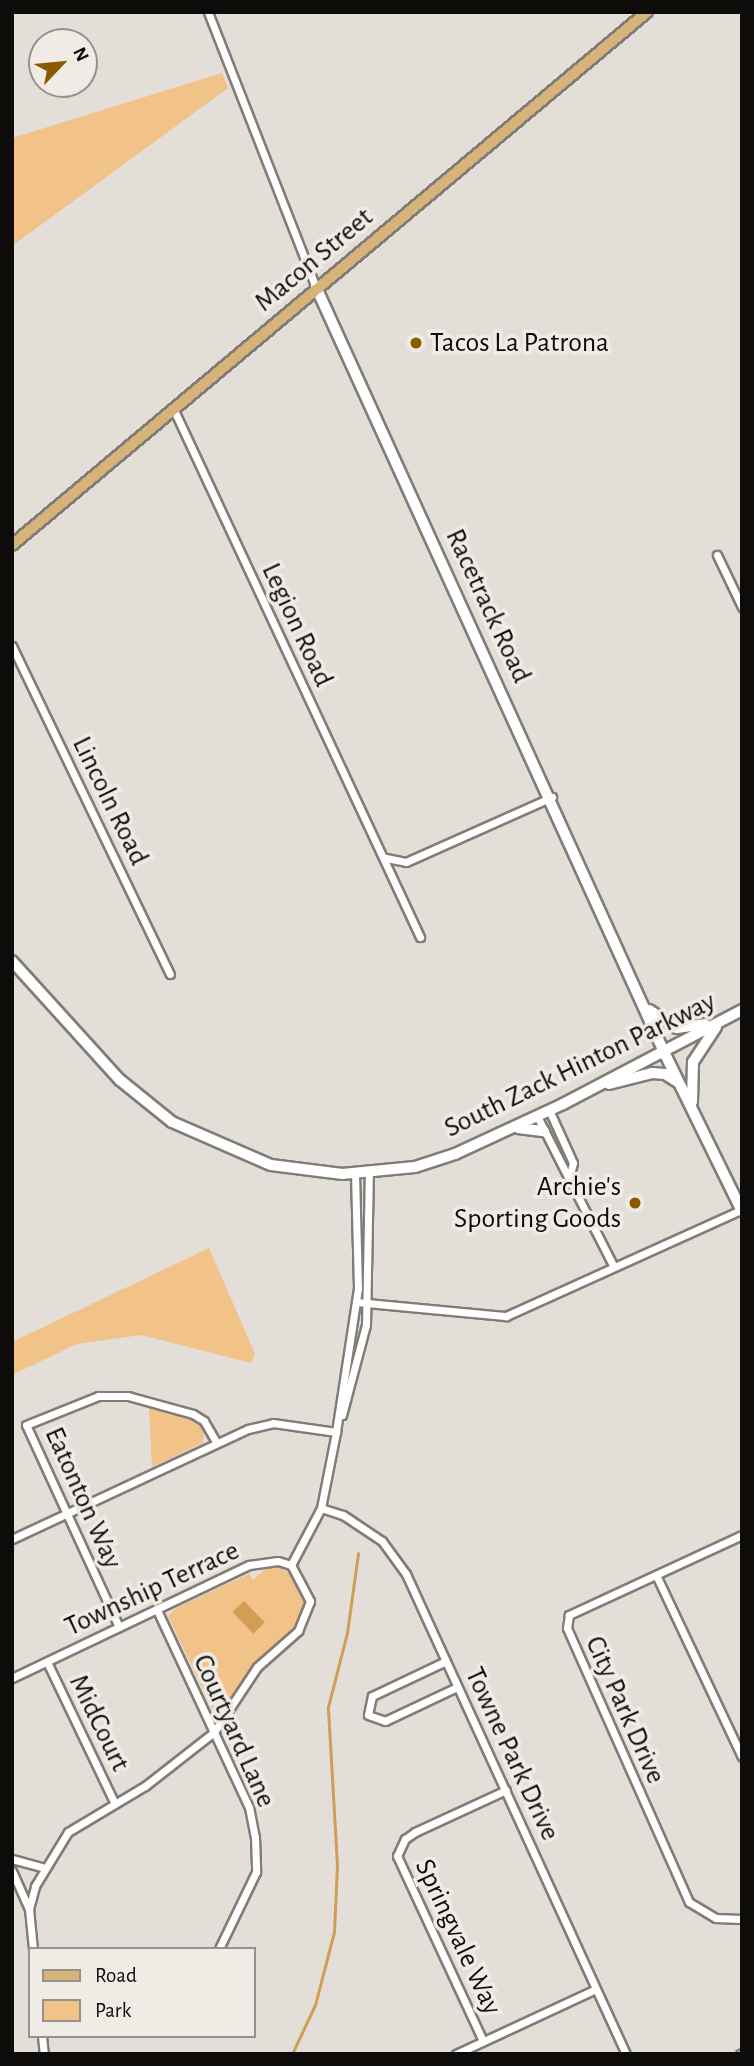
<!DOCTYPE html>
<html>
<head>
<meta charset="utf-8">
<style>
  body { margin:0 }
  #map { position:relative; width:754px; height:2066px; overflow:hidden; background:#e3ded8; font-family:"Alegreya Sans",sans-serif }
  div>[style] { position:absolute }
  .green>* { inset:0; background:#f1c389 }
  .water>* { inset:0; background:#d19d57; transform-origin:0 0 }
  .stream>* { height:2.5px; margin:-1.25px; padding:0 1.25px; transform-origin:1.25px; border-radius:1.25px; background:#d19d57 }
  .roads { filter:drop-shadow(2px 0 #817c77) drop-shadow(-2px 0 #817c77) drop-shadow(0 2px #817c77) drop-shadow(0 -2px #817c77) }
  .street>* { height:7px; margin:-3.5px; padding:0 3.5px; transform-origin:3.5px; border-radius:3.5px; background:#fff }
  .secondary>* { height:10px; margin:-5px; padding:0 5px; transform-origin:5px; border-radius:5px; background:#fff }
  .primary>* { height:10px; margin:-5px; padding:0 5px; transform-origin:5px; border-radius:5px; background:#d7b279 }
  .dots>* { width:19px; height:19px; translate:-50% -50%; box-sizing:border-box; border:4px solid #f0ebe5; border-radius:50% }
  span { translate:-50% -50%; white-space:nowrap; text-align:center; line-height:1.15; -webkit-text-stroke:7px #f0ebe5; paint-order:stroke }
  .street-label { font-size:28px; color:#0d0c0a }
  .poi-label { font-size:28px; color:#0d0c0a }
  .left { translate:0 -50%; text-align:left }
  .right { translate:-100% -50%; text-align:right }
  .frame { position:absolute; inset:0; border:14px solid #0d0c0a; pointer-events:none }
  .legend { position:absolute; left:28px; top:1947px; width:228px; height:91px; box-sizing:border-box; background:#f0ebe5; border:2px solid #95928d; margin:0; padding:9px 12px; list-style:none; font-size:21px; color:#0d0c0a }
  .legend li { display:flex; align-items:center; gap:14px; height:35px }
  .legend b { width:35px; border:2px solid #95928d }
  .north { position:absolute; left:28px; top:28px; width:70px; height:70px; box-sizing:border-box; background:#f0ebe5; border:2px solid #95928d; border-radius:50%; rotate:64deg; font-size:19px; font-weight:700; line-height:28px; text-align:center; color:#0d0c0a }
  .north::after { content:''; display:block; margin:auto; width:24px; height:32px; background:#8a5a01; clip-path:polygon(50% 0,100% 100%,50% 72%,0 100%) }
</style>
</head>
<body>
<div id="map">
  <div class="green">
    <div style="clip-path:polygon(222px 73px,228px 88px,12px 246px,12px 138px)"></div>
    <div style="clip-path:polygon(209px 1248px,255px 1354px,251px 1363px,141px 1335px,77px 1344px,12px 1375px,12px 1342px)"></div>
    <div style="clip-path:polygon(149px 1407px,191px 1417px,204px 1430px,203px 1443px,152px 1467px)"></div>
    <div style="clip-path:polygon(266px 1568px,281px 1568px,296px 1577px,307px 1602px,301px 1621px,257px 1661px,229px 1707px,215px 1715px,168px 1616px,176px 1608px,249px 1574px,253px 1580px)"></div>
  </div>
  <div class="water">
    <div style="left:244px;top:1601px;width:30px;height:16px;rotate:46deg"></div>
  </div>
  <div class="stream">
    <div style="left:292px;top:2054px;width:54px;rotate:-64.9deg"></div>
    <div style="left:315px;top:2005px;width:75px;rotate:-75.4deg"></div>
    <div style="left:334px;top:1932px;width:67px;rotate:-87.4deg"></div>
    <div style="left:337px;top:1865px;width:158px;rotate:-93.3deg"></div>
    <div style="left:328px;top:1707px;width:76px;rotate:-75.6deg"></div>
    <div style="left:347px;top:1633px;width:80px;rotate:-82.1deg"></div>
  </div>
  <div class="roads">
    <div class="street">
      <div style="left:208px;top:12px;width:295px;rotate:68.6deg"></div>
      <div style="left:173px;top:408px;width:584px;rotate:64.97deg"></div>
      <div style="left:717px;top:555px;width:58px;rotate:64.3deg"></div>
      <div style="left:12px;top:646px;width:364px;rotate:64.3deg"></div>
      <div style="left:386px;top:858px;width:20px;rotate:11deg"></div>
      <div style="left:406px;top:862px;width:160px;rotate:-24deg"></div>
      <div style="left:549px;top:1110px;width:58px;rotate:65.6deg"></div>
      <div style="left:573px;top:1163px;width:11px;rotate:105deg"></div>
      <div style="left:537px;top:1116px;width:169px;rotate:63deg"></div>
      <div style="left:357px;top:1302px;width:150px;rotate:5.4deg"></div>
      <div style="left:506px;top:1316px;width:258px;rotate:-24.3deg"></div>
      <div style="left:342px;top:1415px;width:93px;rotate:-75.1deg"></div>
      <div style="left:366px;top:1325px;width:152px;rotate:-88.9deg"></div>
      <div style="left:321px;top:1508px;width:23px;rotate:18deg"></div>
      <div style="left:343px;top:1515px;width:47px;rotate:33.7deg"></div>
      <div style="left:382px;top:1541px;width:41px;rotate:54deg"></div>
      <div style="left:406px;top:1574px;width:528px;rotate:65.38deg"></div>
      <div style="left:742px;top:1535px;width:191px;rotate:155.2deg"></div>
      <div style="left:569px;top:1615px;width:13px;rotate:99deg"></div>
      <div style="left:567px;top:1628px;width:300px;rotate:66deg"></div>
      <div style="left:689px;top:1902px;width:31px;rotate:31deg"></div>
      <div style="left:716px;top:1918px;width:26px;rotate:2deg"></div>
      <div style="left:12px;top:1539px;width:260px;rotate:-25deg"></div>
      <div style="left:248px;top:1429px;width:26px;rotate:-13deg"></div>
      <div style="left:273px;top:1423px;width:64px;rotate:8.1deg"></div>
      <div style="left:656px;top:1575px;width:201px;rotate:64.7deg"></div>
      <div style="left:157px;top:1610px;width:217px;rotate:65deg"></div>
      <div style="left:249px;top:1807px;width:31px;rotate:79deg"></div>
      <div style="left:255px;top:1837px;width:35px;rotate:88deg"></div>
      <div style="left:256px;top:1872px;width:85px;rotate:115.7deg"></div>
      <div style="left:119px;top:1627px;width:222px;rotate:-114.7deg"></div>
      <div style="left:26px;top:1425px;width:78px;rotate:-21.9deg"></div>
      <div style="left:98px;top:1396px;width:30px"></div>
      <div style="left:128px;top:1396px;width:67px;rotate:15.5deg"></div>
      <div style="left:193px;top:1414px;width:13px;rotate:32deg"></div>
      <div style="left:204px;top:1421px;width:24px;rotate:60deg"></div>
      <div style="left:446px;top:1661px;width:82px;rotate:154.7deg"></div>
      <div style="left:372px;top:1696px;width:19px;rotate:102deg"></div>
      <div style="left:368px;top:1715px;width:18px;rotate:19deg"></div>
      <div style="left:385px;top:1721px;width:80px;rotate:-25.3deg"></div>
      <div style="left:47px;top:1662px;width:155px;rotate:64.4deg"></div>
      <div style="left:12px;top:1678px;width:263px;rotate:-25.5deg"></div>
      <div style="left:249px;top:1565px;width:29px;rotate:-8deg"></div>
      <div style="left:278px;top:1561px;width:14px;rotate:17deg"></div>
      <div style="left:291px;top:1565px;width:64px;rotate:-62.2deg"></div>
      <div style="left:321px;top:1508px;width:77px;rotate:-78.8deg"></div>
      <div style="left:336px;top:1432px;width:146px;rotate:-81.3deg"></div>
      <div style="left:358px;top:1288px;width:114px;rotate:-91.5deg"></div>
      <div style="left:12px;top:1859px;width:31px;rotate:15deg"></div>
      <div style="left:12px;top:1871px;width:42px;rotate:65.9deg"></div>
      <div style="left:33px;top:1949px;width:40px;rotate:-95.7deg"></div>
      <div style="left:29px;top:1909px;width:24px;rotate:-75deg"></div>
      <div style="left:35px;top:1886px;width:63px;rotate:-58.6deg"></div>
      <div style="left:68px;top:1832px;width:90px;rotate:-30.9deg"></div>
      <div style="left:145px;top:1786px;width:88px;rotate:-38deg"></div>
      <div style="left:214px;top:1732px;width:78px;rotate:-56.5deg"></div>
      <div style="left:257px;top:1667px;width:55px;rotate:-41.3deg"></div>
      <div style="left:298px;top:1631px;width:32px;rotate:-68deg"></div>
      <div style="left:310px;top:1601px;width:41px;rotate:-117.8deg"></div>
      <div style="left:42px;top:2036px;width:18px;rotate:84deg"></div>
      <div style="left:483px;top:2041px;width:204px;rotate:-114.9deg"></div>
      <div style="left:397px;top:1856px;width:19px;rotate:-65deg"></div>
      <div style="left:405px;top:1839px;width:12px;rotate:-35deg"></div>
      <div style="left:415px;top:1832px;width:100px;rotate:-24.8deg"></div>
      <div style="left:456px;top:2054px;width:154px;rotate:-24.9deg"></div>
      <div style="left:740px;top:2054px;width:2px;rotate:-27deg"></div>
    </div>
    <div class="secondary">
      <div style="left:316px;top:287px;width:838px;rotate:65.54deg"></div>
      <div style="left:663px;top:1050px;width:179px;rotate:63.9deg"></div>
      <div style="left:12px;top:961px;width:161px;rotate:47.8deg"></div>
      <div style="left:120px;top:1080px;width:67px;rotate:38.9deg"></div>
      <div style="left:172px;top:1122px;width:108px;rotate:23.5deg"></div>
      <div style="left:271px;top:1165px;width:72px;rotate:7.2deg"></div>
      <div style="left:342px;top:1174px;width:73px;rotate:-5.5deg"></div>
      <div style="left:415px;top:1167px;width:42px;rotate:-18deg"></div>
      <div style="left:455px;top:1154px;width:119px;rotate:-24.8deg"></div>
      <div style="left:563px;top:1104px;width:202px;rotate:-27.7deg"></div>
      <div style="left:649px;top:1010px;width:33px;rotate:33deg"></div>
      <div style="left:677px;top:1028px;width:28px;rotate:-8deg"></div>
      <div style="left:609px;top:1084px;width:44px;rotate:-14.3deg"></div>
      <div style="left:652px;top:1073px;width:13px;rotate:4deg"></div>
      <div style="left:665px;top:1074px;width:15px;rotate:32deg"></div>
      <div style="left:692px;top:1102px;width:40px;rotate:-88.6deg"></div>
      <div style="left:693px;top:1062px;width:42px;rotate:-56.7deg"></div>
      <div style="left:518px;top:1128px;width:26px;rotate:7deg"></div>
    </div>
    <div class="primary">
      <div style="left:12px;top:545px;width:829px;rotate:-40.01deg"></div>
    </div>
  </div>
  <div class="dots">
    <div style="left:416px;top:343px;background:#8a5a01"></div>
    <div style="left:635px;top:1203px;background:#8a5a01"></div>
  </div>
  <div class="street-label">
    <span style="left:314px;top:260px;rotate:-40deg">Macon Street</span>
    <span style="left:488px;top:606px;rotate:65deg">Racetrack Road</span>
    <span style="left:297px;top:625px;rotate:65deg">Legion Road</span>
    <span style="left:110px;top:801px;rotate:64deg">Lincoln Road</span>
    <span style="left:580px;top:1065px;rotate:-26deg">South Zack Hinton Parkway</span>
    <span style="left:83px;top:1498px;rotate:66deg">Eatonton Way</span>
    <span style="left:152px;top:1589px;rotate:-25deg">Township Terrace</span>
    <span style="left:625px;top:1710px;rotate:66deg">City Park Drive</span>
    <span style="left:99px;top:1723px;rotate:64deg">MidCourt</span>
    <span style="left:234px;top:1731px;rotate:66deg">Courtyard Lane</span>
    <span style="left:512px;top:1754px;rotate:65deg">Towne Park Drive</span>
    <span style="left:458px;top:1937px;rotate:65deg">Springvale Way</span>
  </div>
  <div class="poi-label">
    <span class="left" style="left:430px;top:343px">Tacos La Patrona</span>
    <span class="right" style="left:621px;top:1203px">Archie's<br>Sporting Goods</span>
  </div>
  <div class="frame"></div>
  <ul class="legend">
  <li><b style="height:9px;background:#d7b279"></b>Road</li>
  <li><b style="height:19px;background:#f1c389"></b>Park</li>
  </ul>
  <div class="north">N</div>
</div>
</body>
</html>
